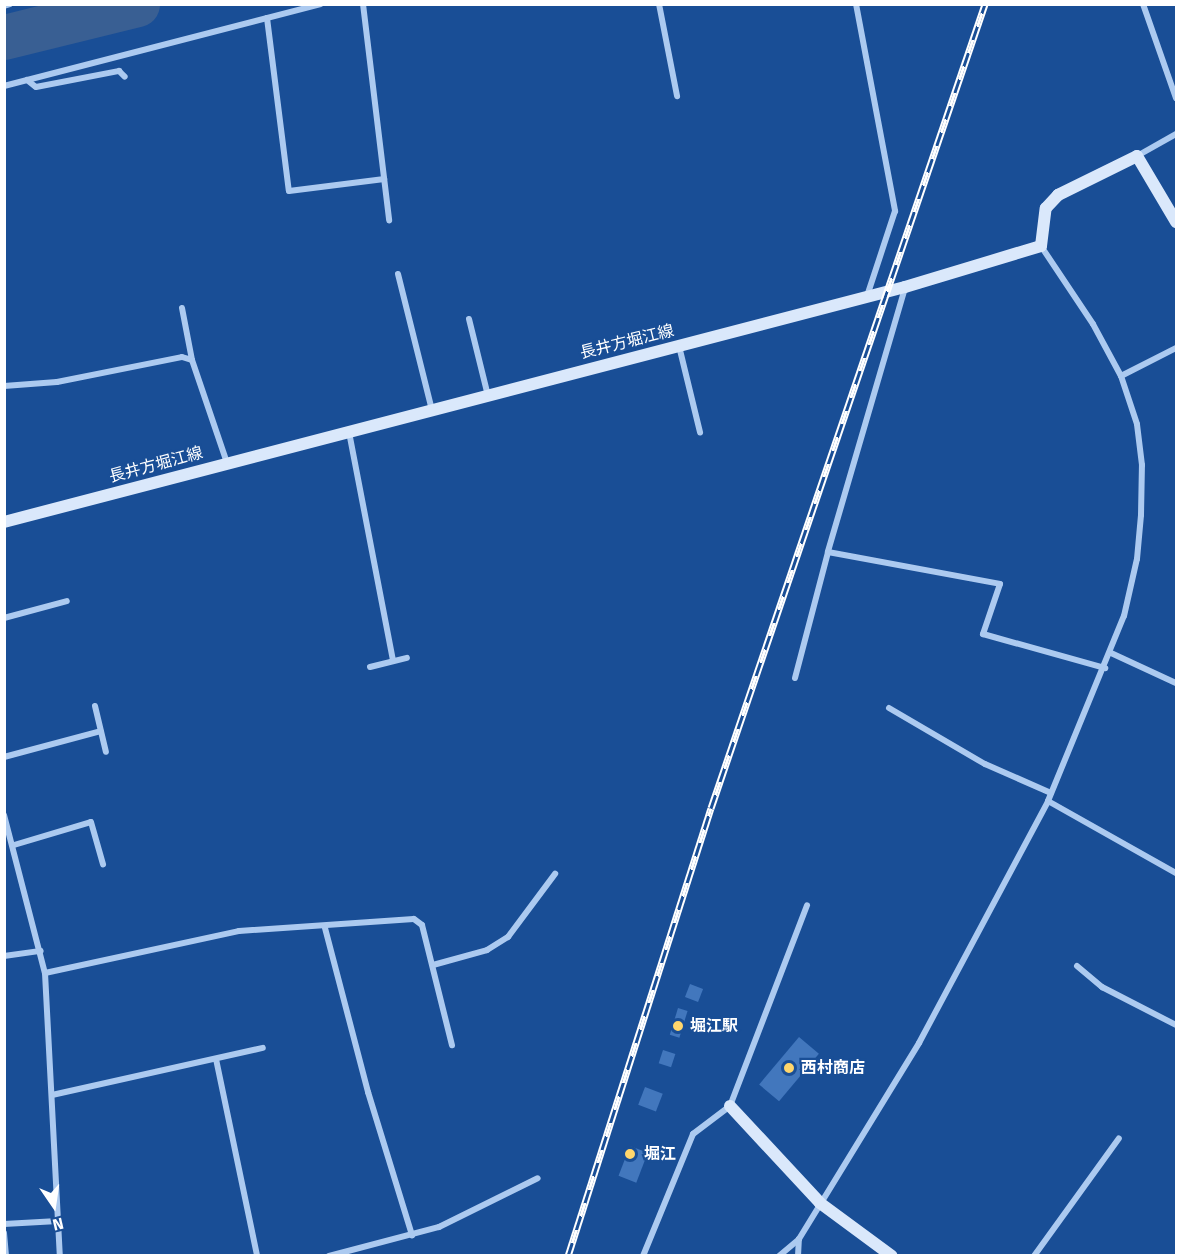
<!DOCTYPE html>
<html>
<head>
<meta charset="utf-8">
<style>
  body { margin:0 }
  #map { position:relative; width:1181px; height:1260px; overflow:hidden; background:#194e96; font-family:"Fira Sans","Noto Sans JP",sans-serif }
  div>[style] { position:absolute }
  .river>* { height:45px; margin:-22.5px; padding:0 22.5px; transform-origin:22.5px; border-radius:22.5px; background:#395f93 }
  .building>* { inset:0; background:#4277bd; transform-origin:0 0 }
  .street>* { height:6px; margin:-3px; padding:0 3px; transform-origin:3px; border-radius:3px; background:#accaf0 }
  .secondary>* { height:12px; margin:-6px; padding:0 6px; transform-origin:6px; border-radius:6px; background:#dae8fb }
  .rail>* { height:7px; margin-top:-3.5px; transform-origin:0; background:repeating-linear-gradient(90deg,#194e96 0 14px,#fff 0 28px); box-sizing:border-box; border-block:2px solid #fff }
  .dots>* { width:16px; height:16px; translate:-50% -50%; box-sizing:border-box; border:3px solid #194e96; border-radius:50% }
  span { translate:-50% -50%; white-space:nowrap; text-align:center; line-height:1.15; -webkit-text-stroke:4.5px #194e96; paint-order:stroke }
  .street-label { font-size:16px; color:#fff }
  .poi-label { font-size:16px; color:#fff; font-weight:700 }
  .left { translate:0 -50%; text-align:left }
  .frame { position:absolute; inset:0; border:6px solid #fff; pointer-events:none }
  .north { position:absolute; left:24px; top:1176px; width:60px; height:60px; -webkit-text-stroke:4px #194e96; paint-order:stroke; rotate:167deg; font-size:16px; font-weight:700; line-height:24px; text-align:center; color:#fff }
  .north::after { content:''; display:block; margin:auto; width:21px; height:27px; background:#fff; clip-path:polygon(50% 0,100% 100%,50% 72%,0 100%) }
</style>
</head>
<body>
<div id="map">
  <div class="river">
    <div style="left:4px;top:37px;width:137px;rotate:-13.9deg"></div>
  </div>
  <div class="building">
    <div style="left:690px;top:984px;width:14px;height:14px;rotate:21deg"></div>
    <div style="left:678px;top:1008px;width:10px;height:28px;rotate:17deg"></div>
    <div style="left:799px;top:1037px;width:26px;height:62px;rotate:40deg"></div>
    <div style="left:663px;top:1050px;width:13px;height:14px;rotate:18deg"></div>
    <div style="left:645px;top:1087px;width:19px;height:19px;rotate:21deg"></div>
    <div style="left:630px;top:1146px;width:19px;height:32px;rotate:21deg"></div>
  </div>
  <div class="street">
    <div style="left:363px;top:4px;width:218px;rotate:83.1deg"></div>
    <div style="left:659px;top:4px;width:94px;rotate:78.9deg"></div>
    <div style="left:856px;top:4px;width:211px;rotate:79.3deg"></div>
    <div style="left:895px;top:211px;width:89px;rotate:108.2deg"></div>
    <div style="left:1143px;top:4px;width:100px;rotate:70.7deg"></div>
    <div style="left:4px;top:6px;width:6px;rotate:-18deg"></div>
    <div style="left:267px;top:18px;width:174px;rotate:82.8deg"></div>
    <div style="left:289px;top:191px;width:96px;rotate:-7.2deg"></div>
    <div style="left:27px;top:80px;width:11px;rotate:38deg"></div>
    <div style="left:36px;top:87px;width:85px;rotate:-10.9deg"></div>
    <div style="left:119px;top:71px;width:8px;rotate:45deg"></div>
    <div style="left:4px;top:86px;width:327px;rotate:-14.5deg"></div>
    <div style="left:1137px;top:156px;width:45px;rotate:-29.4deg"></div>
    <div style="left:398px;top:274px;width:140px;rotate:76deg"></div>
    <div style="left:905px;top:288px;width:275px;rotate:106.3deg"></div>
    <div style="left:828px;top:552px;width:175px;rotate:10.5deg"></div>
    <div style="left:1000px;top:584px;width:53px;rotate:108.8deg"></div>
    <div style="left:983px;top:634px;width:127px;rotate:15.6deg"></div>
    <div style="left:182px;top:308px;width:53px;rotate:79.1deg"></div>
    <div style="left:469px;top:319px;width:79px;rotate:76.1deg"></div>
    <div style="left:679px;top:346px;width:89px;rotate:76.3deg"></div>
    <div style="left:1121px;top:376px;width:62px;rotate:-27deg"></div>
    <div style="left:4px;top:386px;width:53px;rotate:-4.3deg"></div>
    <div style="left:57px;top:382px;width:127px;rotate:-11.3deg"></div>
    <div style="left:182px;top:357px;width:10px;rotate:17deg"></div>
    <div style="left:192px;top:360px;width:109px;rotate:71.2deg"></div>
    <div style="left:349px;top:432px;width:233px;rotate:79.1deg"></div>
    <div style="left:4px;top:618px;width:65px;rotate:-15.1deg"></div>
    <div style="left:1111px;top:653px;width:72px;rotate:24.8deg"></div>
    <div style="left:370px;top:667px;width:38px;rotate:-14deg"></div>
    <div style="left:795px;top:678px;width:130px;rotate:-75.3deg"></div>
    <div style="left:95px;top:706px;width:47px;rotate:76.6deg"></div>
    <div style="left:889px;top:708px;width:111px;rotate:30.3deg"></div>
    <div style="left:985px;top:764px;width:72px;rotate:23.7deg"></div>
    <div style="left:4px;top:757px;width:100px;rotate:-15deg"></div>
    <div style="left:1048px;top:801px;width:147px;rotate:29.4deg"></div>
    <div style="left:4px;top:815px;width:163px;rotate:75.5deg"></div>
    <div style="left:45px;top:973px;width:283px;rotate:87deg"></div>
    <div style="left:14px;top:845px;width:80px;rotate:-16.6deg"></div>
    <div style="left:91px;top:822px;width:44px;rotate:74.1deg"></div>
    <div style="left:325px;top:928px;width:170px;rotate:75.3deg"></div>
    <div style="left:368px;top:1092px;width:150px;rotate:72.9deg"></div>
    <div style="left:4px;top:956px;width:37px;rotate:-8deg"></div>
    <div style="left:433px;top:965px;width:56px;rotate:-15.5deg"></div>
    <div style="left:487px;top:950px;width:25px;rotate:-32deg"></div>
    <div style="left:508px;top:937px;width:79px;rotate:-53.3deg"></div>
    <div style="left:1077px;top:966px;width:33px;rotate:40deg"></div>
    <div style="left:1102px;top:987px;width:83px;rotate:27.2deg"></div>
    <div style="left:45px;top:973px;width:198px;rotate:-12.2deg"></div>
    <div style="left:239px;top:931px;width:175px;rotate:-3.9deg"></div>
    <div style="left:414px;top:919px;width:10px;rotate:37deg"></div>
    <div style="left:422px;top:925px;width:124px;rotate:76deg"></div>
    <div style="left:216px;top:1059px;width:201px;rotate:78.2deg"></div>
    <div style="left:52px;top:1095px;width:216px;rotate:-12.6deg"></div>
    <div style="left:4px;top:1224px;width:54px;rotate:-3.2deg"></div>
    <div style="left:4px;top:1233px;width:23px;rotate:85deg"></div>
    <div style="left:329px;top:1256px;width:114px;rotate:-14.8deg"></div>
    <div style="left:439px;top:1227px;width:110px;rotate:-26.3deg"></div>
    <div style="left:643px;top:1256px;width:132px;rotate:-67.7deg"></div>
    <div style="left:693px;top:1134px;width:46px;rotate:-37.1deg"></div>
    <div style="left:730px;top:1106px;width:215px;rotate:-69deg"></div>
    <div style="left:779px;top:1256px;width:26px;rotate:-40deg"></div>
    <div style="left:798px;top:1256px;width:17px;rotate:-87deg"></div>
    <div style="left:799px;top:1239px;width:230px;rotate:-58.5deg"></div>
    <div style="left:919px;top:1043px;width:274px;rotate:-61.9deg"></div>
    <div style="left:1048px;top:801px;width:200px;rotate:-67.7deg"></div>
    <div style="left:1124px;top:616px;width:58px;rotate:-77.2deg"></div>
    <div style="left:1137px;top:559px;width:44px;rotate:-84.8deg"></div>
    <div style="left:1141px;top:515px;width:50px;rotate:-88.9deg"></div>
    <div style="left:1142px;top:465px;width:41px;rotate:-97deg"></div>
    <div style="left:1137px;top:424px;width:51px;rotate:-108.4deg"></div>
    <div style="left:1121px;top:376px;width:59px;rotate:-118.3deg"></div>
    <div style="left:1093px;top:324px;width:94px;rotate:-123.7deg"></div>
    <div style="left:1034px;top:1256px;width:145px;rotate:-54.2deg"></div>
  </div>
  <div class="secondary">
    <div style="left:4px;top:522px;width:931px;rotate:-14.62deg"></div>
    <div style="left:905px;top:287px;width:142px;rotate:-16.8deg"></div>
    <div style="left:1041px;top:246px;width:38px;rotate:-83deg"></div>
    <div style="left:1046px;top:208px;width:18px;rotate:-47deg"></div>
    <div style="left:1058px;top:195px;width:88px;rotate:-26.3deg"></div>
    <div style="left:1137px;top:156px;width:77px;rotate:59.4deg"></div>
    <div style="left:730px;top:1106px;width:132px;rotate:47.1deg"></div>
    <div style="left:820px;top:1203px;width:89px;rotate:36.4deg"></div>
  </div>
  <div class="rail">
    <div style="left:568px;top:1256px;width:470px;rotate:-72.3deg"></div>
    <div style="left:711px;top:808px;width:849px;rotate:-71.18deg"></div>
  </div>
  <div class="dots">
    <div style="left:678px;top:1026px;background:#ffd66c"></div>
    <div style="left:789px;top:1068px;background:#ffd66c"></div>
    <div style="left:630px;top:1154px;background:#ffd66c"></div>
  </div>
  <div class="street-label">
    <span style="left:627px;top:342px;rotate:-14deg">長井方堀江線</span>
    <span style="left:156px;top:465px;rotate:-15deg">長井方堀江線</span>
  </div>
  <div class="poi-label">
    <span class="left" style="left:690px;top:1026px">堀江駅</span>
    <span class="left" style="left:801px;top:1068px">西村商店</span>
    <span class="left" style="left:644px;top:1154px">堀江</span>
  </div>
  <div class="frame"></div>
  <div class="north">N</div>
</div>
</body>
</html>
